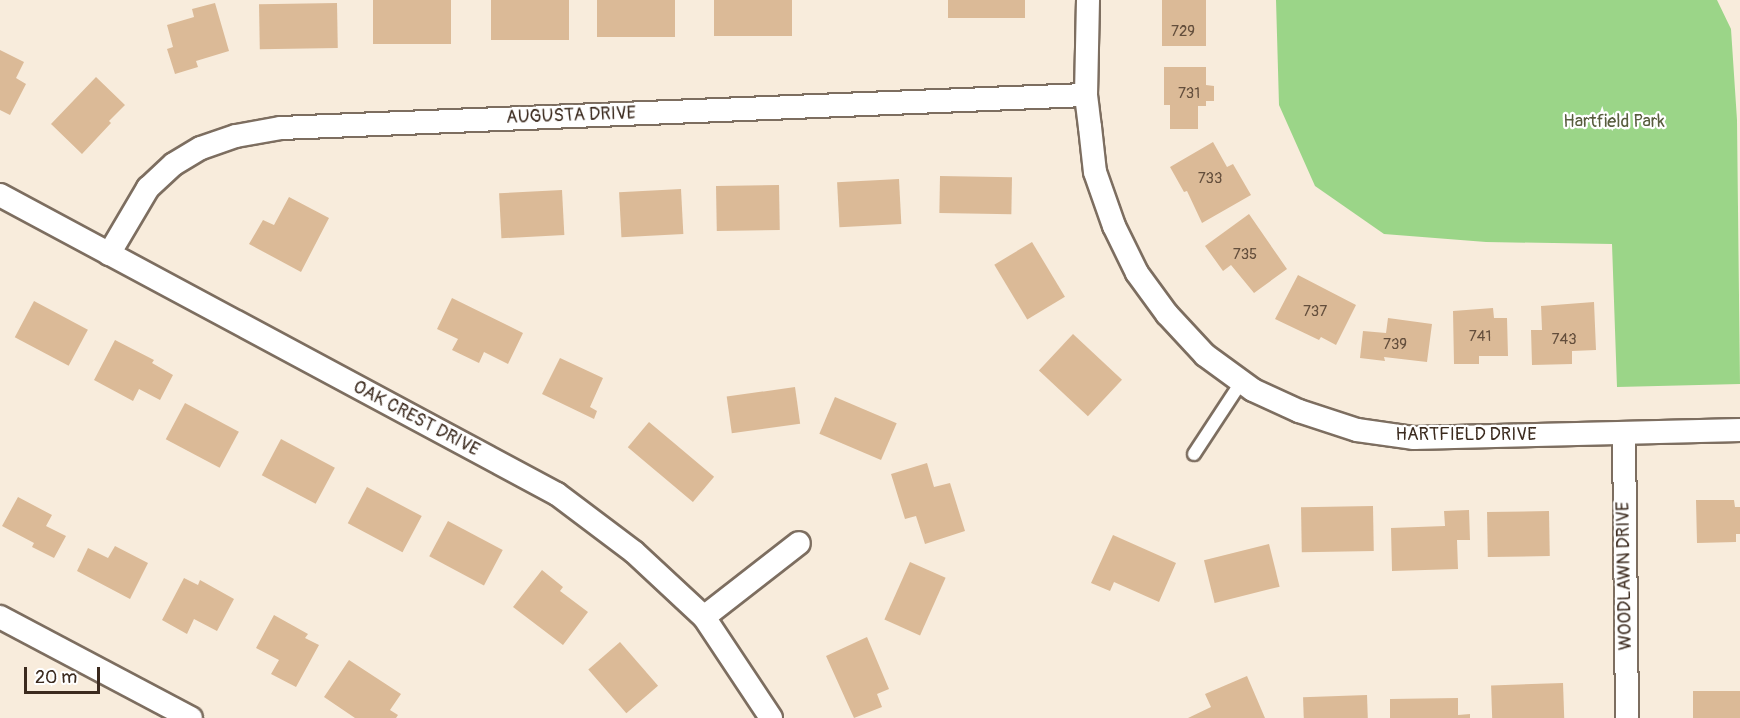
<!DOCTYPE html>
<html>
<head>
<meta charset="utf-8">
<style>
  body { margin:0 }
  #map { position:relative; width:1740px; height:718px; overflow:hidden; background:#f8ecdc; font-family:Pangolin,sans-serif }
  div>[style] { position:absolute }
  .green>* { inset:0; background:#9bd588 }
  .building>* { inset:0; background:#dbba97; transform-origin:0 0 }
  .roads { filter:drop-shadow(2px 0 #7d6e60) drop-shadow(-2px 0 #7d6e60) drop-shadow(0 2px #7d6e60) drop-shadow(0 -2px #7d6e60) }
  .lane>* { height:12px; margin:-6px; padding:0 6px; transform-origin:6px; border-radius:6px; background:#fff }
  .street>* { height:22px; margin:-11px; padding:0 11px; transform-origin:11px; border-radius:11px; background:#fff }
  span { translate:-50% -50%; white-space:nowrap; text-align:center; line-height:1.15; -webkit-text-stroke:4.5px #fff; paint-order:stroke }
  .number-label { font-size:15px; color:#634e3c }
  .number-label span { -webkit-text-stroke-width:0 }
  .street-label { font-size:18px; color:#3b2a1e }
  .park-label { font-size:18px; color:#585d3e }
  .scale { position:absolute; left:24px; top:667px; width:76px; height:27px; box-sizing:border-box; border:3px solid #3b2a1e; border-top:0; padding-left:8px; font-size:18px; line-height:21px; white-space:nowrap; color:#3b2a1e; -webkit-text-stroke:4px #fff; paint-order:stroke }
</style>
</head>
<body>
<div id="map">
  <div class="green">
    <div style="clip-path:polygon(1276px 0,1717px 0,1731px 29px,1737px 120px,1740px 384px,1617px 387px,1612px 244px,1486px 242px,1384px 234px,1315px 186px,1279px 105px)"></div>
  </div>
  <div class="building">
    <div style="left:373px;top:0;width:78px;height:44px"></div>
    <div style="left:491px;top:0;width:78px;height:40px"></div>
    <div style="left:597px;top:0;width:78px;height:37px"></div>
    <div style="left:714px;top:0;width:78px;height:36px"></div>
    <div style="left:948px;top:0;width:77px;height:18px"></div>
    <div style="left:1162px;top:0;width:44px;height:46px"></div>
    <div style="clip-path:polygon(215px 3px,229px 51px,196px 61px,198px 67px,175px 74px,167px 49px,173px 47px,167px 25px,194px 17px,192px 9px)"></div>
    <div style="left:337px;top:3px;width:45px;height:78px;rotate:89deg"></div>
    <div style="clip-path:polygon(0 50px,24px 62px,16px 78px,26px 84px,10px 115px,0 110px)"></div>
    <div style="clip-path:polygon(1164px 67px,1206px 67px,1206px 85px,1214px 86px,1214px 101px,1206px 101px,1206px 106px,1198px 106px,1198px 129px,1170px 129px,1170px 105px,1164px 105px)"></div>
    <div style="clip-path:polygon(96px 77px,125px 105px,109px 121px,111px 123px,82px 154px,51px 124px)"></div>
    <div style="clip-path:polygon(1213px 142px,1227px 167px,1233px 164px,1251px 195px,1202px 223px,1187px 191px,1184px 192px,1170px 167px)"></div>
    <div style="left:940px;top:176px;width:72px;height:37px;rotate:1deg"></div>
    <div style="left:899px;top:179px;width:45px;height:62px;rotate:87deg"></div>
    <div style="left:779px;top:185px;width:45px;height:63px;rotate:89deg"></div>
    <div style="left:681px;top:189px;width:45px;height:62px;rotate:87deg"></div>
    <div style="left:562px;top:190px;width:45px;height:63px;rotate:87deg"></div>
    <div style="clip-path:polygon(289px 197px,329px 218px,301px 272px,249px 244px,263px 220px,274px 225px)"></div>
    <div style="clip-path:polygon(1249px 214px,1287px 269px,1254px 293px,1231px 265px,1223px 271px,1205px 246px)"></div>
    <div style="left:1032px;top:242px;width:64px;height:44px;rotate:59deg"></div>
    <div style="clip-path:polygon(1298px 275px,1356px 305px,1336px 345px,1321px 337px,1319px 340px,1275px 319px)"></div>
    <div style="clip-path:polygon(452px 298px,523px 333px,508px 364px,484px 352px,479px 363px,452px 350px,458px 339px,437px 329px)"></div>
    <div style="left:34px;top:301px;width:61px;height:41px;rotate:28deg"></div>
    <div style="clip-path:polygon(1594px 302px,1596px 350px,1572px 351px,1572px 364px,1532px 365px,1531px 330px,1542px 330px,1541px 306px)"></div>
    <div style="clip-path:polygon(1493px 308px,1494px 318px,1507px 318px,1508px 356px,1479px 356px,1479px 364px,1454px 364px,1453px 311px)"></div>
    <div style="clip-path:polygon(1388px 318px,1432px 324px,1427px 362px,1384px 357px,1385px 361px,1360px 358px,1363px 331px,1386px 333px)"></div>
    <div style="left:1073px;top:334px;width:67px;height:50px;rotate:43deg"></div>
    <div style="clip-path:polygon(115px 340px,154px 360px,152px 363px,173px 375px,160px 400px,139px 389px,133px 401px,94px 380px)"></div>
    <div style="clip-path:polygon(560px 358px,603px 378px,590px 407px,597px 411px,594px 419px,542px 394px)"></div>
    <div style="left:795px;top:387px;width:37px;height:69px;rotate:82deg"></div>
    <div style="left:835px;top:397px;width:67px;height:40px;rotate:23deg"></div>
    <div style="left:185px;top:403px;width:61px;height:41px;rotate:28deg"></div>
    <div style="left:649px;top:422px;width:85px;height:33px;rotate:40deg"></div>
    <div style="left:281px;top:439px;width:61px;height:41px;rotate:28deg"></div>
    <div style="clip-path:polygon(927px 463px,934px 487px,950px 483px,965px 531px,925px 544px,916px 516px,905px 519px,891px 474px)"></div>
    <div style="left:367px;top:487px;width:62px;height:41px;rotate:28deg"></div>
    <div style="clip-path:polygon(18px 497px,52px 515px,46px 526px,66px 536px,54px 558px,32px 547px,34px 543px,2px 526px)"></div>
    <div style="clip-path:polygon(1696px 500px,1734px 500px,1735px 507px,1740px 507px,1740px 534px,1736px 534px,1736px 542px,1697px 543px)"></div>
    <div style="left:1373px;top:506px;width:45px;height:72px;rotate:89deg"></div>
    <div style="clip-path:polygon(1469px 510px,1470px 540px,1457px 540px,1458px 569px,1392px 571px,1391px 528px,1445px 526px,1444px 511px)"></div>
    <div style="left:1549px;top:511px;width:45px;height:62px;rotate:89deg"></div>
    <div style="left:448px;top:521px;width:62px;height:40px;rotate:28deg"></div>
    <div style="clip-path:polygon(1113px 535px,1176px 563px,1159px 602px,1114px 582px,1110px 591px,1091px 583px)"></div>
    <div style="left:1269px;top:544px;width:44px;height:67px;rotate:76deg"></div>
    <div style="clip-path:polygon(115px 546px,148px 563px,130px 599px,77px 571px,88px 548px,108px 558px)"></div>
    <div style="left:910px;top:562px;width:39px;height:63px;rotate:24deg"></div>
    <div style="clip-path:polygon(542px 570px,563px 587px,560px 591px,588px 612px,563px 645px,513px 607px)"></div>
    <div style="clip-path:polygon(184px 578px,198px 585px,200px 580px,234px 599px,217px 631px,194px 619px,187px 634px,162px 620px)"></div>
    <div style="clip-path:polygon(274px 615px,308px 634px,305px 638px,319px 645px,296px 687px,271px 674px,279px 660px,256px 648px)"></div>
    <div style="clip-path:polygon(867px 637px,889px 689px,877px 694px,882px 707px,854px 718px,826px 656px)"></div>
    <div style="left:620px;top:642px;width:58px;height:42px;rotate:49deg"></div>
    <div style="clip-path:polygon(349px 660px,401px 694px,390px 710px,398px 715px,396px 718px,355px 718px,324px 697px)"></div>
    <div style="clip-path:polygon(1247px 676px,1265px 718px,1188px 718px,1211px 707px,1205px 694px)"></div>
    <div style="left:1563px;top:683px;width:35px;height:72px;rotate:88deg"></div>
    <div style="left:1693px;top:691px;width:47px;height:27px"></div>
    <div style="left:1367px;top:695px;width:23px;height:64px;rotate:88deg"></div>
    <div style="clip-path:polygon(1458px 698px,1458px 715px,1470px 714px,1470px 718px,1390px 718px,1390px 699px)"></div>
  </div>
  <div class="roads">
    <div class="lane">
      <div style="left:1194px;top:454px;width:87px;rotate:-56.7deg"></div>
    </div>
    <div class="street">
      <div style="left:1088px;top:0;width:95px;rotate:91.2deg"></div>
      <div style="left:1086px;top:95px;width:32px;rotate:83deg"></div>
      <div style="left:1090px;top:127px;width:45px;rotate:83.7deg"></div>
      <div style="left:1095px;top:172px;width:57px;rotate:70.6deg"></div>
      <div style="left:1114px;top:226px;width:52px;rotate:63.9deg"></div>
      <div style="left:1137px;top:273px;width:51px;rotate:53.8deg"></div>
      <div style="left:1167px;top:314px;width:56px;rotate:47.2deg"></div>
      <div style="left:1205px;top:355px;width:59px;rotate:36.1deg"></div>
      <div style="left:1253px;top:390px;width:51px;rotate:24.5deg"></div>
      <div style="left:1299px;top:411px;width:61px;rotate:18.1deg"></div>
      <div style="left:1357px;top:430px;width:58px;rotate:8deg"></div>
      <div style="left:1414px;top:438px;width:326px;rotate:-1.4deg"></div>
      <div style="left:0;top:195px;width:632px;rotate:28.23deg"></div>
      <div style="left:557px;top:494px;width:96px;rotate:37deg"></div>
      <div style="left:634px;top:552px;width:96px;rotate:42.9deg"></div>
      <div style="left:704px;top:617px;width:121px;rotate:56.4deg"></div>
      <div style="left:109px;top:254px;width:77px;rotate:-59.4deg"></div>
      <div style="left:148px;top:188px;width:35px;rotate:-43deg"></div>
      <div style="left:174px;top:164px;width:31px;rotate:-31deg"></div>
      <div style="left:201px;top:148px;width:37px;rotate:-19deg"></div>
      <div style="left:236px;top:136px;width:46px;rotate:-10.1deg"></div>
      <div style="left:281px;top:128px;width:806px;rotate:-2.35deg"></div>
      <div style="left:1624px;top:433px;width:285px;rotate:89.4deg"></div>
      <div style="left:0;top:617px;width:216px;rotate:27.9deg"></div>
      <div style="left:704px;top:617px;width:120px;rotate:-37.9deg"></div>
    </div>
  </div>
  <div class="number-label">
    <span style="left:1183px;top:32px">729</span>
    <span style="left:1189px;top:94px">731</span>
    <span style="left:1210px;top:179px">733</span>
    <span style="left:1245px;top:255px">735</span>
    <span style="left:1315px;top:312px">737</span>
    <span style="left:1480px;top:337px">741</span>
    <span style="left:1564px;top:340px">743</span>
    <span style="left:1395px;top:345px">739</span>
  </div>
  <div class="street-label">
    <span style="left:571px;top:116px;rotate:-2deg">AUGUSTA DRIVE</span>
    <span style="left:416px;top:419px;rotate:28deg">OAK CREST DRIVE</span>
    <span style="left:1466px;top:435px">HARTFIELD DRIVE</span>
    <span style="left:1625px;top:576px;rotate:-91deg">WOODLAWN DRIVE</span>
  </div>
  <div class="park-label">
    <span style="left:1614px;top:122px">Hartfield Park</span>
  </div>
  <div class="scale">20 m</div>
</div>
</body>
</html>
